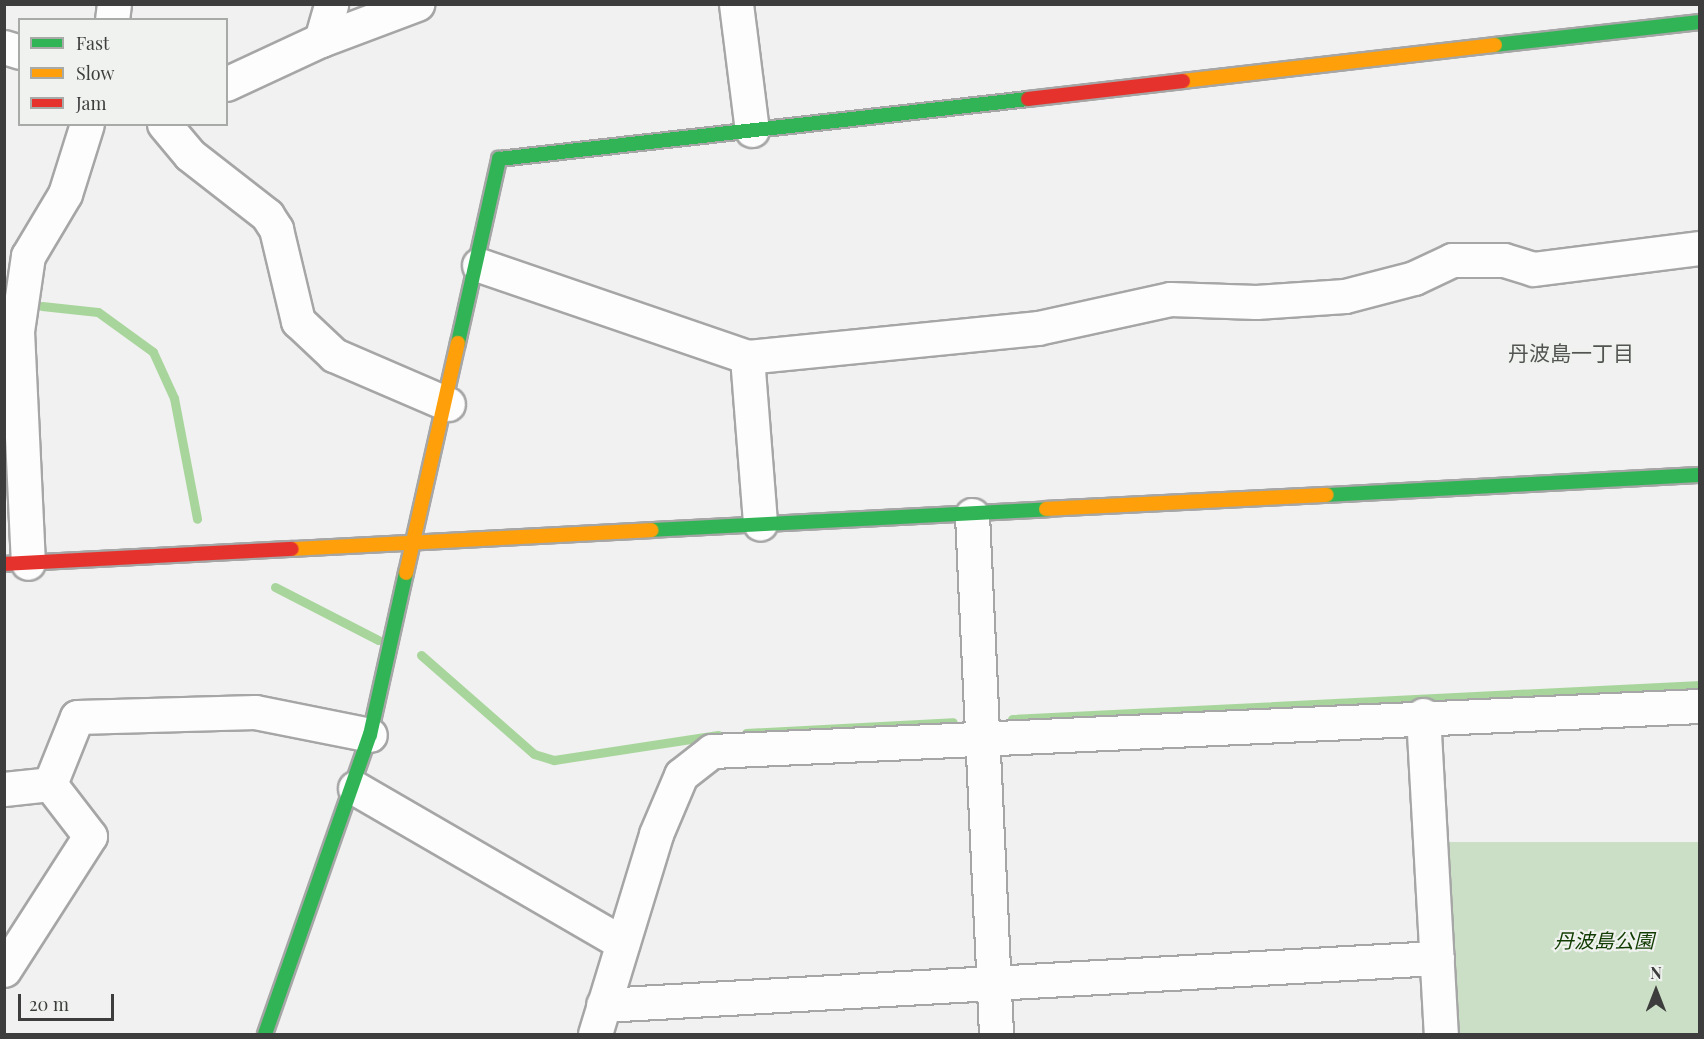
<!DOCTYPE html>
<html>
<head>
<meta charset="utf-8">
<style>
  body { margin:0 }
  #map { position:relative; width:1704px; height:1039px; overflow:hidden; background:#f0f1f0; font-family:"Playfair Display","Noto Sans JP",serif }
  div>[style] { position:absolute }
  .green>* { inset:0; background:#cadfc5; transform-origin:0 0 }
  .stream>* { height:9px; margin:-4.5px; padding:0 4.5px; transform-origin:4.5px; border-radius:4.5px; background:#a8d59b }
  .roads { filter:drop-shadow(2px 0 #a5a6a5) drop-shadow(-2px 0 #a5a6a5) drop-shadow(0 2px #a5a6a5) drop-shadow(0 -2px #a5a6a5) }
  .street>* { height:33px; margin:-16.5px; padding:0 16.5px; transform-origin:16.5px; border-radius:16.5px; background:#fdfdfd }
  .fast>* { height:14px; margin:-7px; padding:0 7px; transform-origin:7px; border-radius:7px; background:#30b455 }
  .slow>* { height:14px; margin:-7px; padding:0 7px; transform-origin:7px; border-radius:7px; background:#ff9f0a }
  .jam>* { height:14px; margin:-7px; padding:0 7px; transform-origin:7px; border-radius:7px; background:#e5322d }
  span { translate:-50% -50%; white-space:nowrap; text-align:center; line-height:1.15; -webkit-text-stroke:4.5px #f0f2ef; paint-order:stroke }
  .park-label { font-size:20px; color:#103b01; font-style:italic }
  .neighbourhood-label { font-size:21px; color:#525452 }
  .frame { position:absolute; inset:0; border:6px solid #3c3d3c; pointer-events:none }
  .legend { position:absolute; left:18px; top:18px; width:210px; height:108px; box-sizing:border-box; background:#f0f2ef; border:2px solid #a8aaa7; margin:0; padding:8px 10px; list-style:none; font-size:18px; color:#3c3d3c }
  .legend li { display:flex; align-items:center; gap:12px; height:30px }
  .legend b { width:30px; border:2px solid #a8aaa7 }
  .north { position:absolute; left:1626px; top:961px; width:60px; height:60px; -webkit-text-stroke:4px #f0f2ef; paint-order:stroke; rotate:0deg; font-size:16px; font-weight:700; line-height:24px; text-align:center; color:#3c3d3c }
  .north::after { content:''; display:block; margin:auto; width:21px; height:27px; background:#3c3d3c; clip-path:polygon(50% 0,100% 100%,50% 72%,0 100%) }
  .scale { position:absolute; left:18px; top:994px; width:96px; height:27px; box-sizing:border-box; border:3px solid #3c3d3c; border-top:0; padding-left:8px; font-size:18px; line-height:21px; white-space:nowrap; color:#3c3d3c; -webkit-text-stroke:4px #f0f2ef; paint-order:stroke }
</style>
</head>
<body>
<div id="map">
  <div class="green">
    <div style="left:1699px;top:842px;width:192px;height:258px;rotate:90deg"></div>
  </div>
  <div class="stream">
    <div style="left:42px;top:306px;width:56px;rotate:6.1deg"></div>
    <div style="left:98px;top:312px;width:68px;rotate:36deg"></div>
    <div style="left:153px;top:352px;width:51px;rotate:65.5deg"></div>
    <div style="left:174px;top:398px;width:123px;rotate:79.2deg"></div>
    <div style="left:275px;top:587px;width:116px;rotate:27.2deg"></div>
    <div style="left:421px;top:655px;width:150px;rotate:41.2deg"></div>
    <div style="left:534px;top:754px;width:21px;rotate:17deg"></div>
    <div style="left:554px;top:760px;width:166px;rotate:-8.7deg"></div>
    <div style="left:1012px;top:719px;width:689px;rotate:-2.83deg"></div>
    <div style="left:746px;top:733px;width:207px;rotate:-3deg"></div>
  </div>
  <div class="roads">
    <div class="street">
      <div style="left:736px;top:4px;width:127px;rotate:82.8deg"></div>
      <div style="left:112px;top:20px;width:16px;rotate:-83deg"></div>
      <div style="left:321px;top:40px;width:37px;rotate:-74deg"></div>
      <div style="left:4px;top:47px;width:17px;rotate:17deg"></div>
      <div style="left:226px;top:84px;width:105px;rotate:-24.9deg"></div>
      <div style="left:321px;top:40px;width:103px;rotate:-20.6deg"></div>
      <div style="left:164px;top:124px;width:40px;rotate:50deg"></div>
      <div style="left:190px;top:155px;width:98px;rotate:37.9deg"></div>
      <div style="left:267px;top:215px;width:17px;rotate:57deg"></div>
      <div style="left:276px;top:229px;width:95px;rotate:76.6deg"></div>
      <div style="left:298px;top:321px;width:50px;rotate:43.4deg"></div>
      <div style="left:334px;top:355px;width:124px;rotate:23.3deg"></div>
      <div style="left:479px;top:265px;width:283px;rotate:18.9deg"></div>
      <div style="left:747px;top:357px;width:292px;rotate:-5.7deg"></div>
      <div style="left:1038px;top:328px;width:135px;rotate:-12.4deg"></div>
      <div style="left:1170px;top:299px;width:86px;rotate:2deg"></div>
      <div style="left:1256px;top:302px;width:89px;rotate:-3.9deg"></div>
      <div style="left:1345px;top:296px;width:71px;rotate:-14.6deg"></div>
      <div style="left:1414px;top:278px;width:42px;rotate:-25.3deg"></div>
      <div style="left:1452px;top:260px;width:52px"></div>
      <div style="left:1504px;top:260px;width:30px;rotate:17deg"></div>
      <div style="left:1533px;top:269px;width:168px;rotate:-7.2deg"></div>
      <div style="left:17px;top:331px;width:76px;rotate:-81.7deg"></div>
      <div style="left:28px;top:256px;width:72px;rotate:-59.2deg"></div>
      <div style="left:65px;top:194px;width:73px;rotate:-72.6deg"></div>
      <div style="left:4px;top:332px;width:13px;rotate:-4deg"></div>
      <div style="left:17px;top:331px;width:232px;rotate:87.3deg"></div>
      <div style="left:747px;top:357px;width:167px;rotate:85.5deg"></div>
      <div style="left:972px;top:515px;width:520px;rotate:87.35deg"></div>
      <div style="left:1423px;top:715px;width:320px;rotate:86.8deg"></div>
      <div style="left:355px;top:788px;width:309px;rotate:30.1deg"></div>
      <div style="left:4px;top:789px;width:46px;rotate:-6.2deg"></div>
      <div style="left:50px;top:784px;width:72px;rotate:-68.1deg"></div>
      <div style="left:77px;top:717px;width:178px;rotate:-1.6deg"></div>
      <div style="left:255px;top:712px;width:117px;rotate:11.3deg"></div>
      <div style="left:4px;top:970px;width:159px;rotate:-57.3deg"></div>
      <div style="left:90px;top:836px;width:66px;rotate:-127.6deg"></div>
      <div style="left:603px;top:1005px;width:835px;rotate:-3.23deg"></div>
      <div style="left:595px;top:1034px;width:209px;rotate:-73deg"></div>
      <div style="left:656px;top:834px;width:64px;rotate:-67deg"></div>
      <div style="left:681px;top:775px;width:39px;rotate:-38deg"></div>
      <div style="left:712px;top:751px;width:989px;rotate:-2.61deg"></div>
    </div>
    <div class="fast">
      <div style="left:1495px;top:45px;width:206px;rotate:-6.4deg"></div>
      <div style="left:458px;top:343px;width:189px;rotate:-77.4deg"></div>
      <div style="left:499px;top:159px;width:532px;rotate:-6.47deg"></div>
      <div style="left:1327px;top:495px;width:374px;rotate:-3.1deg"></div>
      <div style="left:651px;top:530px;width:396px;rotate:-3deg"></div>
      <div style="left:265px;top:1034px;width:317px;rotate:-70.7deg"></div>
      <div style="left:370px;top:735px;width:166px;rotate:-77.5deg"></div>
    </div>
    <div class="slow">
      <div style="left:1183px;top:81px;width:314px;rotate:-6.6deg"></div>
      <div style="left:1046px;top:509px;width:281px;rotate:-2.9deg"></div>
      <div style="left:292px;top:549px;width:360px;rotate:-3deg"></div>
      <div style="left:406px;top:573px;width:236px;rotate:-77.3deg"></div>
    </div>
    <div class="jam">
      <div style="left:1028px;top:99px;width:156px;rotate:-6.6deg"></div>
      <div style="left:4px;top:564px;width:288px;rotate:-3deg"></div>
    </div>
  </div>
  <div class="park-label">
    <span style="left:1604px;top:939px">丹波島公園</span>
  </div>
  <div class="neighbourhood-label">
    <span style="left:1571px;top:352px">丹波島一丁目</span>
  </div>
  <div class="frame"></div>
  <ul class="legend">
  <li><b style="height:8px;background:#30b455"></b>Fast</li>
  <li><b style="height:8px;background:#ff9f0a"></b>Slow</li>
  <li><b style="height:8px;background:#e5322d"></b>Jam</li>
  </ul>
  <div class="north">N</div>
  <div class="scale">20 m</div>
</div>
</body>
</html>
